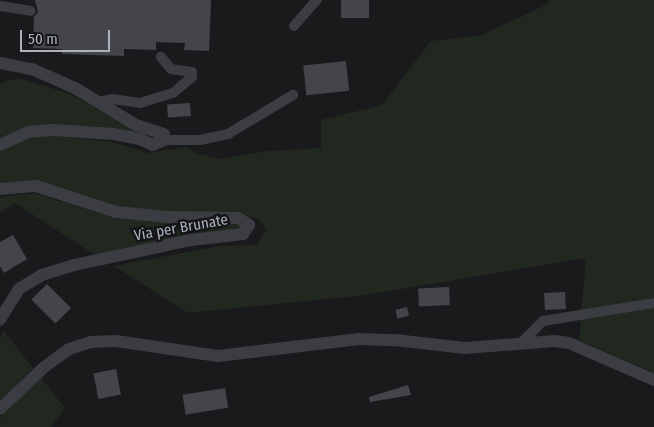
<!DOCTYPE html>
<html>
<head>
<meta charset="utf-8">
<style>
  body { margin:0 }
  #map { position:relative; width:654px; height:427px; overflow:hidden; background:#1a1a1d; font-family:"Fira Sans Condensed",sans-serif }
  div>[style] { position:absolute }
  .green>* { inset:0; background:#202820 }
  .building>* { inset:0; background:#44454a; transform-origin:0 0 }
  .minor>* { height:10px; margin:-5px; padding:0 5px; transform-origin:5px; border-radius:5px; background:#3b3d42 }
  .tertiary>* { height:12px; margin:-6px; padding:0 6px; transform-origin:6px; border-radius:6px; background:#3b3d42 }
  span { translate:-50% -50%; white-space:nowrap; text-align:center; line-height:1.15; -webkit-text-stroke:5px #151518; paint-order:stroke }
  .street-label { font-size:15px; color:#acb3bd }
  .scale { position:absolute; left:20px; top:30px; width:90px; height:22px; box-sizing:border-box; border:2px solid #acb3bd; border-top:0; padding-left:6px; font-size:15px; line-height:18px; white-space:nowrap; color:#acb3bd; -webkit-text-stroke:4px #151518; paint-order:stroke }
</style>
</head>
<body>
<div id="map">
  <div class="green">
    <div style="clip-path:polygon(549px 0,654px 0,654px 373px,579px 340px,586px 258px,366px 295px,188px 313px,114px 266px,219px 246px,257px 245px,266px 230px,258px 218px,117px 208px,0 184px,0 149px,31px 137px,54px 135px,113px 142px,148px 153px,186px 147px,195px 153px,220px 159px,268px 151px,321px 148px,321px 120px,382px 105px,431px 41px,482px 35px,548px 4px)"></div>
    <div style="clip-path:polygon(18px 78px,70px 94px,141px 133px,55px 126px,0 141px,0 83px)"></div>
    <div style="clip-path:polygon(34px 193px,117px 219px,234px 223px,240px 225px,241px 231px,98px 257px,15px 203px,0 213px,0 197px)"></div>
    <div style="clip-path:polygon(3px 330px,33px 368px,0 401px,0 340px)"></div>
    <div style="clip-path:polygon(38px 374px,65px 408px,51px 427px,0 427px,0 418px)"></div>
  </div>
  <div class="building">
    <div style="clip-path:polygon(35px 0,211px 0,209px 51px,184px 50px,185px 43px,156px 42px,156px 50px,124px 49px,124px 56px,62px 54px,62px 49px,33px 48px,34px 17px,38px 12px)"></div>
    <div style="left:341px;top:0;width:28px;height:18px"></div>
    <div style="left:346px;top:61px;width:30px;height:43px;rotate:84deg"></div>
    <div style="left:190px;top:103px;width:13px;height:23px;rotate:86deg"></div>
    <div style="clip-path:polygon(13px 235px,27px 259px,4px 273px,0 266px,0 242px)"></div>
    <div style="left:47px;top:284px;width:34px;height:22px;rotate:45deg"></div>
    <div style="left:449px;top:287px;width:18px;height:31px;rotate:87deg"></div>
    <div style="left:565px;top:292px;width:17px;height:21px;rotate:87deg"></div>
    <div style="left:407px;top:307px;width:9px;height:12px;rotate:77deg"></div>
    <div style="left:116px;top:369px;width:26px;height:23px;rotate:79deg"></div>
    <div style="clip-path:polygon(408px 385px,411px 395px,370px 402px,369px 397px)"></div>
    <div style="left:225px;top:388px;width:20px;height:43px;rotate:81deg"></div>
  </div>
  <div class="minor">
    <div style="left:0;top:6px;width:31px;rotate:9deg"></div>
    <div style="left:294px;top:26px;width:35px;rotate:-49deg"></div>
    <div style="left:98px;top:102px;width:14px;rotate:-12deg"></div>
    <div style="left:112px;top:99px;width:28px;rotate:8deg"></div>
    <div style="left:140px;top:103px;width:34px;rotate:-17deg"></div>
    <div style="left:173px;top:93px;width:25px;rotate:-40deg"></div>
    <div style="left:192px;top:77px;width:5px;rotate:-90deg"></div>
    <div style="left:192px;top:72px;width:21px;rotate:-172deg"></div>
    <div style="left:171px;top:69px;width:16px;rotate:-130deg"></div>
    <div style="left:164px;top:140px;width:36px"></div>
    <div style="left:200px;top:140px;width:29px;rotate:-12deg"></div>
    <div style="left:228px;top:134px;width:76px;rotate:-31deg"></div>
    <div style="left:520px;top:344px;width:33px;rotate:-45deg"></div>
    <div style="left:543px;top:321px;width:112px;rotate:-9.2deg"></div>
  </div>
  <div class="tertiary">
    <div style="left:0;top:63px;width:33px;rotate:11deg"></div>
    <div style="left:32px;top:69px;width:47px;rotate:23.8deg"></div>
    <div style="left:75px;top:88px;width:71px;rotate:31.2deg"></div>
    <div style="left:136px;top:125px;width:29px;rotate:18deg"></div>
    <div style="left:164px;top:134px;width:6px;rotate:90deg"></div>
    <div style="left:164px;top:140px;width:12px;rotate:156deg"></div>
    <div style="left:153px;top:145px;width:14px;rotate:-155deg"></div>
    <div style="left:140px;top:139px;width:26px;rotate:-169deg"></div>
    <div style="left:114px;top:134px;width:60px;rotate:-176.2deg"></div>
    <div style="left:54px;top:130px;width:26px;rotate:176deg"></div>
    <div style="left:28px;top:132px;width:31px;rotate:155deg"></div>
    <div style="left:0;top:189px;width:36px;rotate:-5deg"></div>
    <div style="left:36px;top:186px;width:84px;rotate:18deg"></div>
    <div style="left:116px;top:212px;width:53px;rotate:5.4deg"></div>
    <div style="left:169px;top:217px;width:69px;rotate:0.8deg"></div>
    <div style="left:238px;top:218px;width:13px;rotate:32deg"></div>
    <div style="left:249px;top:225px;width:11px;rotate:124deg"></div>
    <div style="left:243px;top:234px;width:52px;rotate:173.4deg"></div>
    <div style="left:191px;top:240px;width:120px;rotate:167.9deg"></div>
    <div style="left:74px;top:265px;width:34px;rotate:163deg"></div>
    <div style="left:42px;top:275px;width:27px;rotate:149deg"></div>
    <div style="left:19px;top:289px;width:36px;rotate:122deg"></div>
    <div style="left:0;top:409px;width:59px;rotate:-43.6deg"></div>
    <div style="left:43px;top:368px;width:32px;rotate:-36deg"></div>
    <div style="left:69px;top:349px;width:22px;rotate:-18deg"></div>
    <div style="left:90px;top:342px;width:26px;rotate:-2deg"></div>
    <div style="left:116px;top:341px;width:103px;rotate:8.4deg"></div>
    <div style="left:218px;top:356px;width:142px;rotate:-6.9deg"></div>
    <div style="left:359px;top:339px;width:36px;rotate:2deg"></div>
    <div style="left:395px;top:340px;width:70px;rotate:6.5deg"></div>
    <div style="left:465px;top:348px;width:90px;rotate:-4.4deg"></div>
    <div style="left:555px;top:341px;width:14px;rotate:8deg"></div>
    <div style="left:569px;top:343px;width:93px;rotate:23.5deg"></div>
  </div>
  <div class="street-label">
    <span style="left:181px;top:228px;rotate:-10deg">Via per Brunate</span>
  </div>
  <div class="scale">50 m</div>
</div>
</body>
</html>
